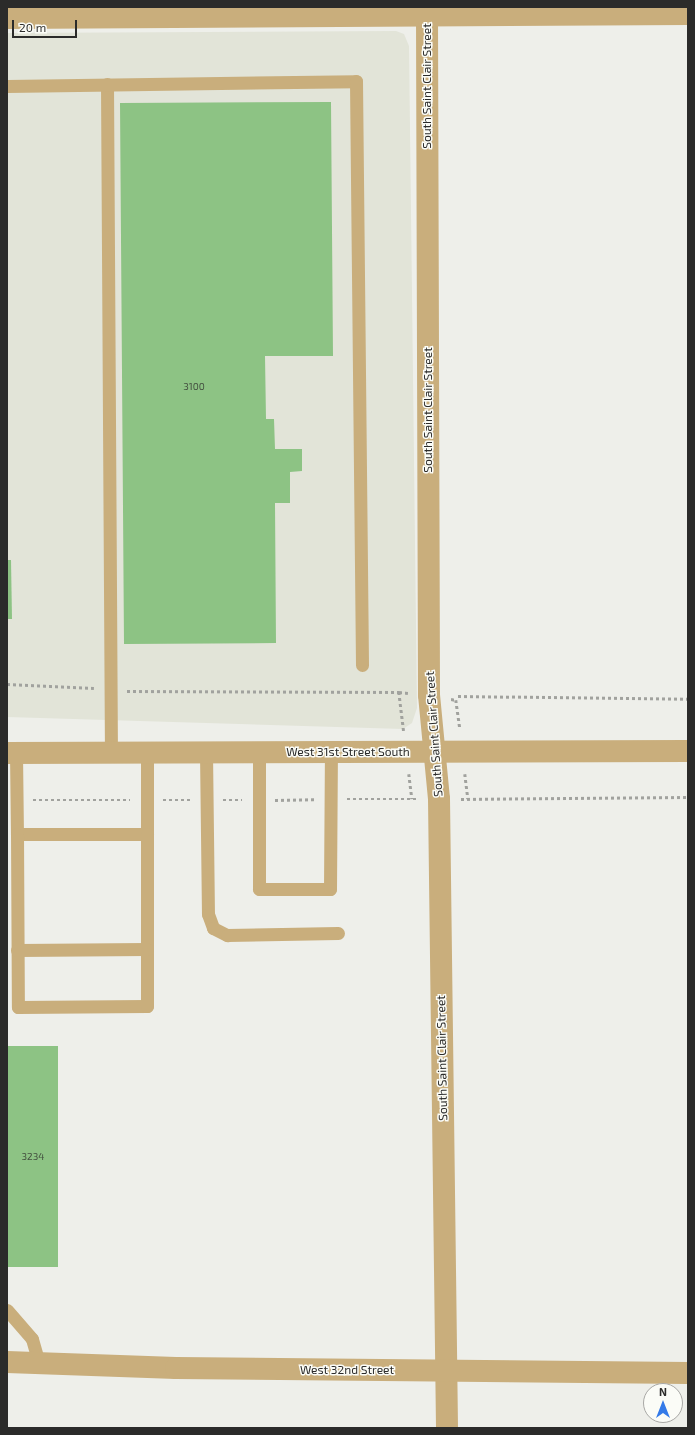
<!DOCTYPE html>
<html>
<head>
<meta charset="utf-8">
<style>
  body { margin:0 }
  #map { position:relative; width:695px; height:1435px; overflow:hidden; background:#eeefea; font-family:"Exo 2",sans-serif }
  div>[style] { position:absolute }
  .built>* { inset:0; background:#e2e4d8 }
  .building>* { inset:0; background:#8dc384; transform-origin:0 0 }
  .path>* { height:2.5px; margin-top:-1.25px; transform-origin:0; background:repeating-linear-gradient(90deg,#a1a29e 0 3px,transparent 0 6px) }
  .service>* { height:13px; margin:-6.5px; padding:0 6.5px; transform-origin:6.5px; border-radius:6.5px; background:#c9ae7c }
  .minor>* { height:22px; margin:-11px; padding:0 11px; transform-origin:11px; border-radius:11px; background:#c9ae7c }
  .tertiary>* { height:22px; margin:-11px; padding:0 11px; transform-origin:11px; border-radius:11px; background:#c9ae7c }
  span { translate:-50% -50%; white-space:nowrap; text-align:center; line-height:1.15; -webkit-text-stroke:3px #fbfcf7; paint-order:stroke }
  .number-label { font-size:10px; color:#445140 }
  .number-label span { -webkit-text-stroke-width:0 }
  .street-label { font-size:12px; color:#2b2b2a }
  .frame { position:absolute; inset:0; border:8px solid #2b2b2a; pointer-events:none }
  .north { position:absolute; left:643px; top:1383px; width:40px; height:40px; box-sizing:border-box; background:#fbfcf7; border:1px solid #a8a8a5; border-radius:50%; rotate:0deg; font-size:11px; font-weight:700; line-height:16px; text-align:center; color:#2b2b2a }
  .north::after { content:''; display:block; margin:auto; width:14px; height:18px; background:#347ae8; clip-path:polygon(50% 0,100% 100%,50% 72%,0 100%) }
  .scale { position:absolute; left:12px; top:20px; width:65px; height:18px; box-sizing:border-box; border:2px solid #2b2b2a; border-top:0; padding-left:5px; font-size:12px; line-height:14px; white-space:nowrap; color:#2b2b2a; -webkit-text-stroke:3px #fbfcf7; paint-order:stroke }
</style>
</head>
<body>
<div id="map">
  <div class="built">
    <div style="clip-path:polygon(396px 31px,404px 34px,409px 46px,417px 708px,412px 723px,403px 729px,7px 717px,7px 33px)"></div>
  </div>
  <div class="building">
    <div style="clip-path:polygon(331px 102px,333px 356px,265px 356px,266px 419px,274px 419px,275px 449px,302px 449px,302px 471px,290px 472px,290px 503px,275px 503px,276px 643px,124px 644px,120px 103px)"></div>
    <div style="clip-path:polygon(7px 560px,11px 560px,12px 619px,7px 619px)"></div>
    <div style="left:58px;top:1046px;width:221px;height:51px;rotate:90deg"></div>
  </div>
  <div class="path">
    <div style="left:7px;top:684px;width:87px;rotate:2.6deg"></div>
    <div style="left:127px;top:691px;width:272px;rotate:0.2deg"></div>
    <div style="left:399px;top:692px;width:39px;rotate:83deg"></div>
    <div style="left:399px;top:692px;width:9px;rotate:6deg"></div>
    <div style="left:458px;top:696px;width:230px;rotate:0.7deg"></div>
    <div style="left:451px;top:699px;width:5px;rotate:11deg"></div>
    <div style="left:456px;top:700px;width:29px;rotate:82deg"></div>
    <div style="left:409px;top:774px;width:25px;rotate:83deg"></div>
    <div style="left:465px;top:774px;width:25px;rotate:83deg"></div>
    <div style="left:347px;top:799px;width:69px"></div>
    <div style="left:461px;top:799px;width:227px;rotate:-0.5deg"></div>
    <div style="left:33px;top:800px;width:97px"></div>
    <div style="left:163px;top:800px;width:27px"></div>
    <div style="left:223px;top:800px;width:19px"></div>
    <div style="left:275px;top:800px;width:39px;rotate:-1deg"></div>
  </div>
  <div class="service">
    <div style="left:107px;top:84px;width:669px;rotate:89.66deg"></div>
    <div style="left:7px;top:86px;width:349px;rotate:-0.8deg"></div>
    <div style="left:356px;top:81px;width:584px;rotate:89.41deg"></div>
    <div style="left:206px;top:752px;width:162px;rotate:89.3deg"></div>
    <div style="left:208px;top:914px;width:15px;rotate:70deg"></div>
    <div style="left:213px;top:928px;width:16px;rotate:27deg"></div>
    <div style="left:227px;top:935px;width:111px;rotate:-1deg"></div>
    <div style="left:259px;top:752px;width:137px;rotate:90deg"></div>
    <div style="left:259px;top:889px;width:71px"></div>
    <div style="left:330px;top:889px;width:137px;rotate:-89.6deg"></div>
    <div style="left:16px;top:753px;width:81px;rotate:89.3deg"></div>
    <div style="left:17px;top:834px;width:130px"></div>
    <div style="left:147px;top:834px;width:81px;rotate:-90deg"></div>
    <div style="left:17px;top:834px;width:173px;rotate:89.7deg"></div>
    <div style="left:18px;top:1007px;width:129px;rotate:-0.4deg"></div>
    <div style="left:147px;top:1006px;width:172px;rotate:-90deg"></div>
    <div style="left:17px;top:950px;width:130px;rotate:-0.4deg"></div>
    <div style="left:7px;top:1310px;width:38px;rotate:49deg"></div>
    <div style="left:32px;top:1339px;width:25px;rotate:74deg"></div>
  </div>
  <div class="minor">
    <div style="left:427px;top:16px;width:679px;rotate:89.83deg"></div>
    <div style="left:429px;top:695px;width:104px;rotate:84.5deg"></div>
    <div style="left:439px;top:799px;width:629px;rotate:89.27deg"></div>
    <div style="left:7px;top:18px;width:681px;rotate:-0.34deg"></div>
    <div style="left:7px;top:1362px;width:169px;rotate:2deg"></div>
    <div style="left:176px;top:1368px;width:512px;rotate:0.56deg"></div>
  </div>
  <div class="tertiary">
    <div style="left:7px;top:753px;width:681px;rotate:-0.17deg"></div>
  </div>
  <div class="number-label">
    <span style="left:194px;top:387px">3100</span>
    <span style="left:33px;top:1157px">3234</span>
  </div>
  <div class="street-label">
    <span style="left:427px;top:86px;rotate:-90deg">South Saint Clair Street</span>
    <span style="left:428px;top:410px;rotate:-90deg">South Saint Clair Street</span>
    <span style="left:434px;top:734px;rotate:-94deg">South Saint Clair Street</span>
    <span style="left:348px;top:752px">West 31st Street South</span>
    <span style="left:442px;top:1058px;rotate:-91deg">South Saint Clair Street</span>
    <span style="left:347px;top:1370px">West 32nd Street</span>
  </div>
  <div class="frame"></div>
  <div class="north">N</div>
  <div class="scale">20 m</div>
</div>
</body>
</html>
